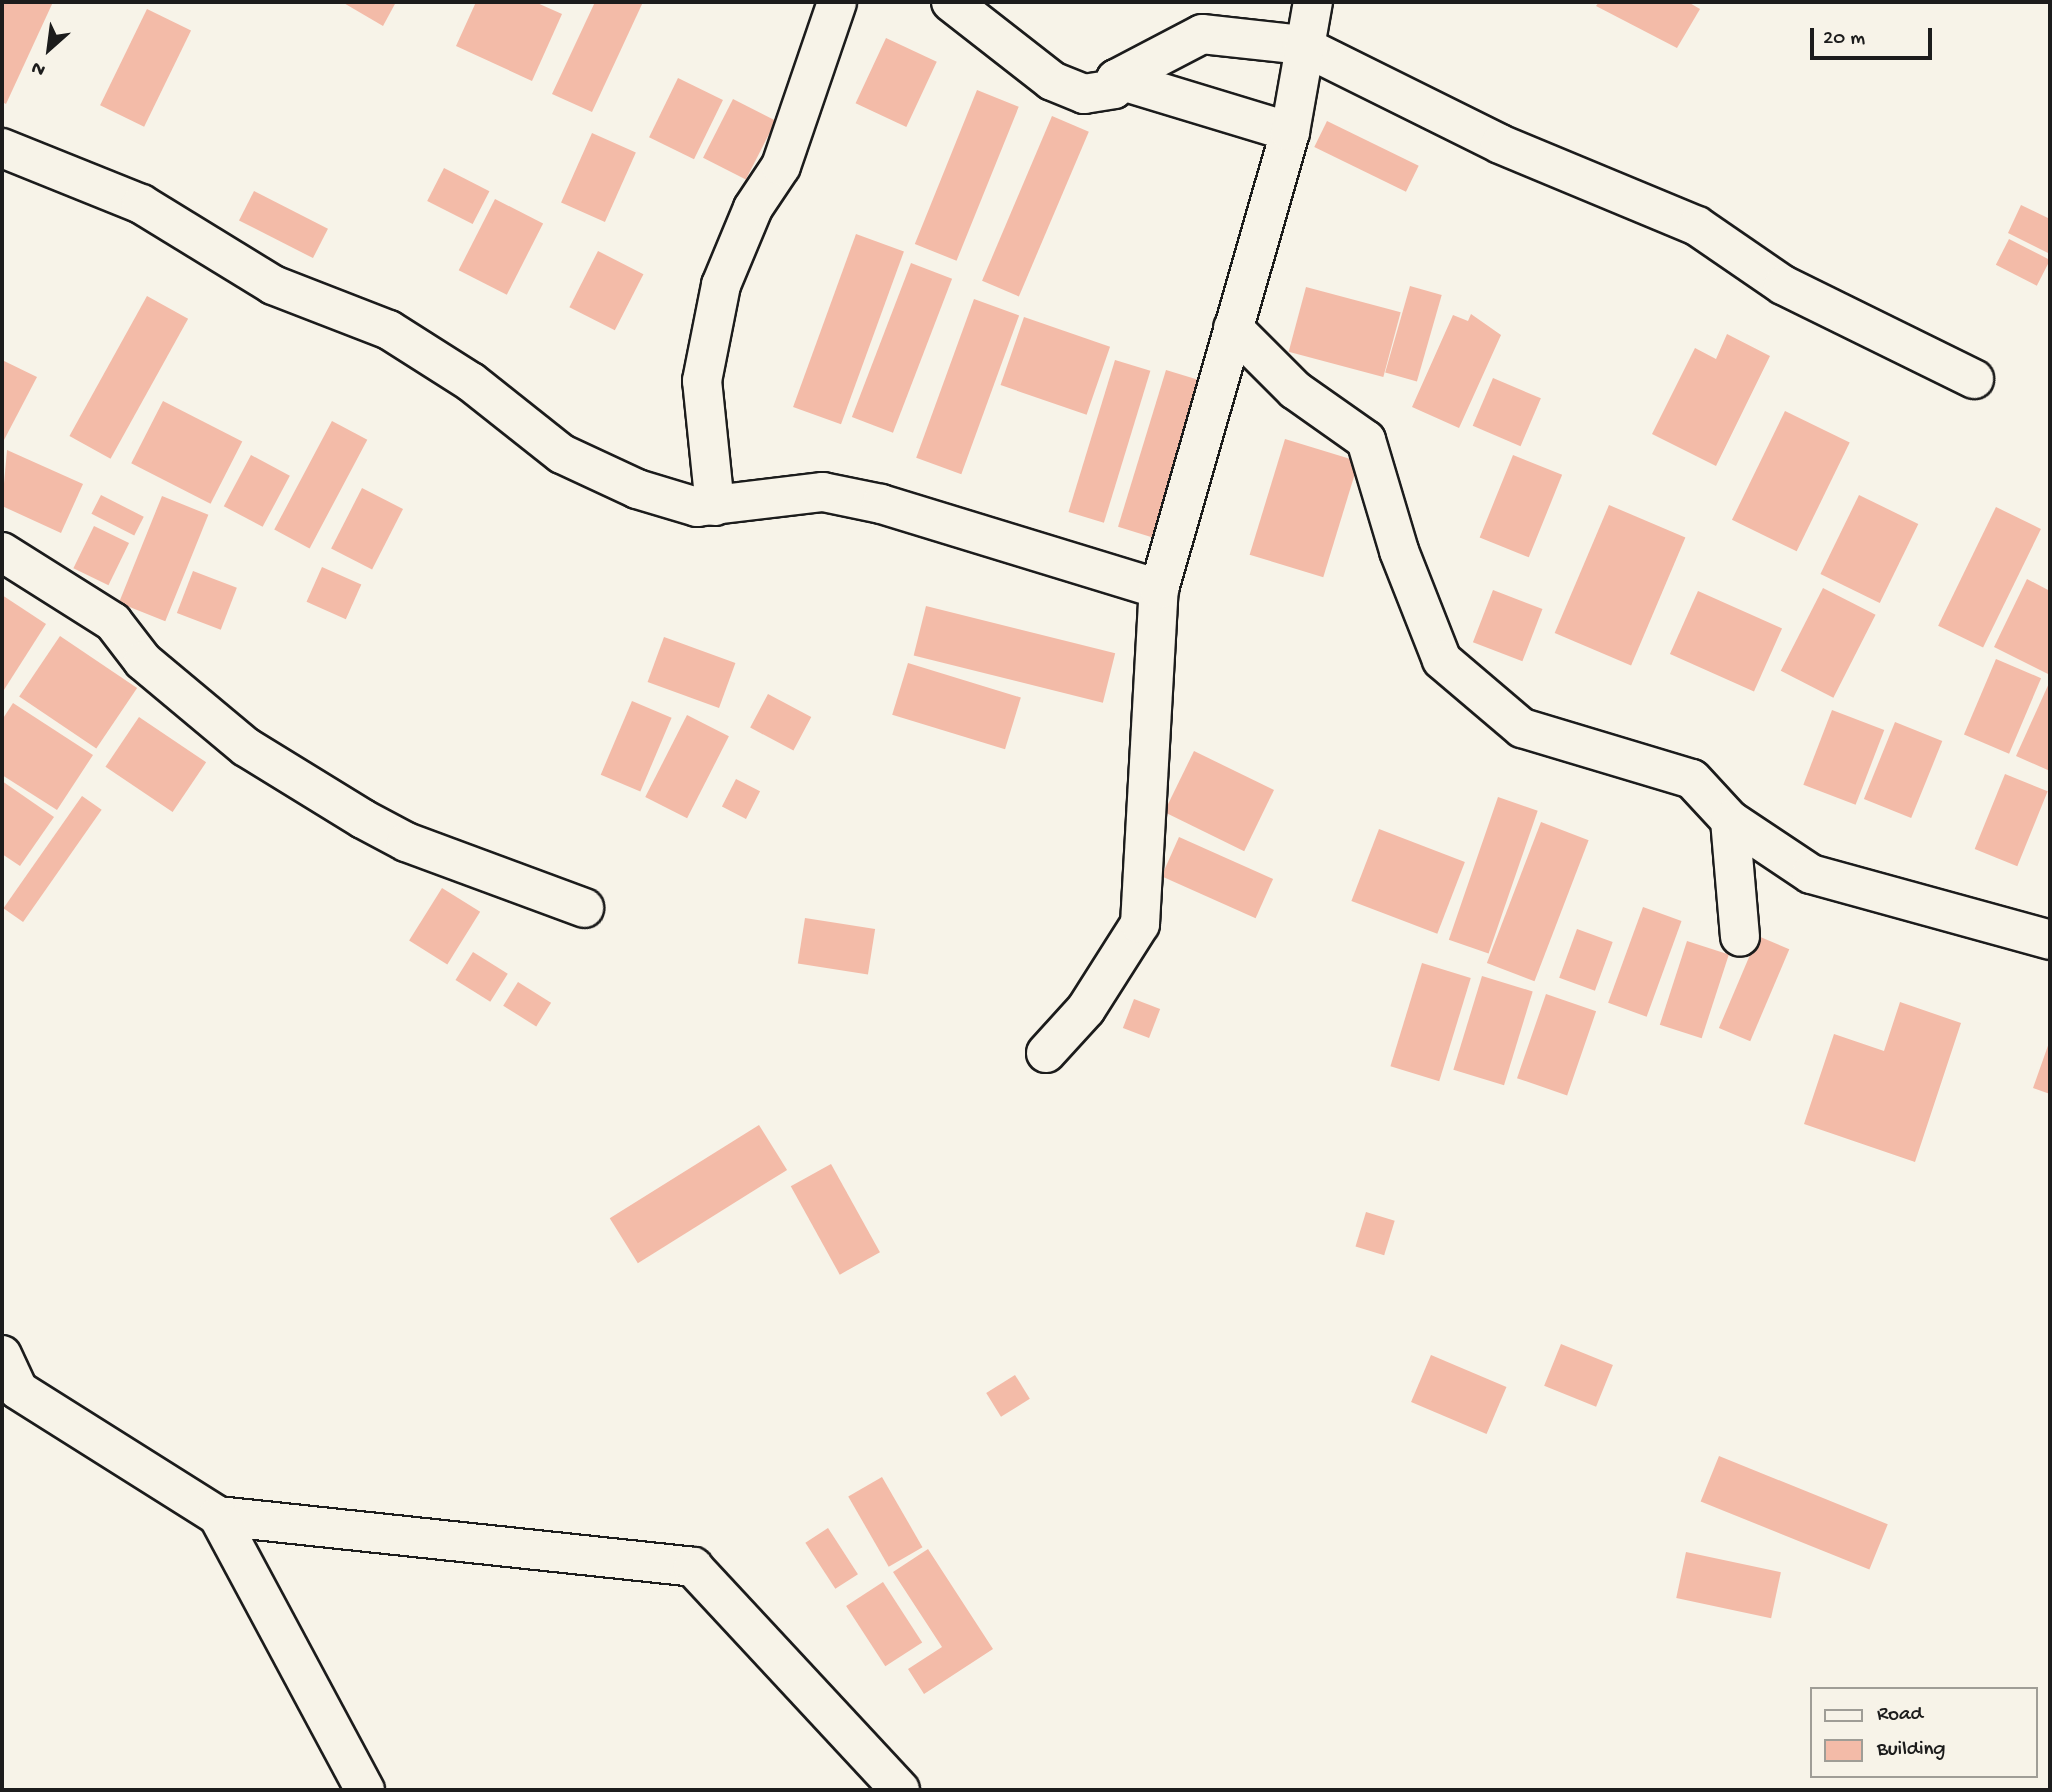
<!DOCTYPE html>
<html>
<head>
<meta charset="utf-8">
<style>
  body { margin:0 }
  #map { position:relative; width:2052px; height:1792px; overflow:hidden; background:#f7f3e8; font-family:"Gochi Hand",sans-serif }
  div>[style] { position:absolute }
  .building>* { inset:0; background:#f3bba8; transform-origin:0 0 }
  .roads { filter:drop-shadow(2px 0 #1c1c1c) drop-shadow(-2px 0 #1c1c1c) drop-shadow(0 2px #1c1c1c) drop-shadow(0 -2px #1c1c1c) }
  .street>* { height:38px; margin:-19px; padding:0 19px; transform-origin:19px; border-radius:19px; background:#f7f3e8 }
  span { translate:-50% -50%; white-space:nowrap; text-align:center; line-height:1.15; -webkit-text-stroke:5px #f7f3e8; paint-order:stroke }
  .frame { position:absolute; inset:0; border:4px solid #1c1c1c; pointer-events:none }
  .legend { position:absolute; left:1810px; top:1687px; width:228px; height:91px; box-sizing:border-box; background:#f7f3e8; border:2px solid #9f9d96; margin:0; padding:9px 12px; list-style:none; font-size:21px; color:#1c1c1c }
  .legend li { display:flex; align-items:center; gap:14px; height:35px }
  .legend b { width:35px; border:2px solid #9f9d96 }
  .north { position:absolute; left:14px; top:14px; width:70px; height:70px; -webkit-text-stroke:5px #f7f3e8; paint-order:stroke; rotate:208deg; font-size:19px; font-weight:700; line-height:28px; text-align:center; color:#1c1c1c }
  .north::after { content:''; display:block; margin:auto; width:24px; height:32px; background:#1c1c1c; clip-path:polygon(50% 0,100% 100%,50% 72%,0 100%) }
  .scale { position:absolute; left:1810px; top:28px; width:122px; height:32px; box-sizing:border-box; border:4px solid #1c1c1c; border-top:0; padding-left:9px; font-size:21px; line-height:24px; white-space:nowrap; color:#1c1c1c; -webkit-text-stroke:5px #f7f3e8; paint-order:stroke }
</style>
</head>
<body>
<div id="map">
  <div class="building">
    <div style="clip-path:polygon(2px 2px,53px 2px,6px 104px,2px 102px)"></div>
    <div style="clip-path:polygon(342px 2px,396px 2px,383px 26px)"></div>
    <div style="clip-path:polygon(476px 2px,535px 2px,562px 14px,532px 81px,456px 46px)"></div>
    <div style="clip-path:polygon(595px 2px,643px 2px,592px 112px,552px 94px)"></div>
    <div style="clip-path:polygon(1599px 2px,1688px 2px,1700px 9px,1677px 48px,1596px 6px)"></div>
    <div style="left:147px;top:9px;width:49px;height:107px;rotate:26deg"></div>
    <div style="left:886px;top:38px;width:56px;height:72px;rotate:25deg"></div>
    <div style="left:678px;top:78px;width:50px;height:66px;rotate:26deg"></div>
    <div style="left:977px;top:90px;width:45px;height:166px;rotate:22deg"></div>
    <div style="left:733px;top:99px;width:48px;height:66px;rotate:27deg"></div>
    <div style="left:1052px;top:116px;width:40px;height:179px;rotate:23deg"></div>
    <div style="left:1327px;top:121px;width:102px;height:29px;rotate:26deg"></div>
    <div style="left:592px;top:133px;width:48px;height:76px;rotate:24deg"></div>
    <div style="left:444px;top:168px;width:51px;height:37px;rotate:27deg"></div>
    <div style="left:254px;top:191px;width:83px;height:33px;rotate:27deg"></div>
    <div style="left:495px;top:199px;width:54px;height:80px;rotate:27deg"></div>
    <div style="clip-path:polygon(2021px 205px,2050px 219px,2050px 254px,2008px 233px)"></div>
    <div style="left:856px;top:234px;width:51px;height:184px;rotate:20deg"></div>
    <div style="left:2009px;top:239px;width:46px;height:29px;rotate:27deg"></div>
    <div style="left:598px;top:251px;width:51px;height:63px;rotate:27deg"></div>
    <div style="left:911px;top:263px;width:44px;height:165px;rotate:21deg"></div>
    <div style="left:1410px;top:286px;width:33px;height:90px;rotate:16deg"></div>
    <div style="left:1306px;top:287px;width:98px;height:67px;rotate:15deg"></div>
    <div style="left:147px;top:296px;width:47px;height:160px;rotate:29deg"></div>
    <div style="left:974px;top:299px;width:48px;height:169px;rotate:20deg"></div>
    <div style="clip-path:polygon(1471px 314px,1501px 335px,1459px 428px,1412px 407px,1453px 315px,1468px 321px)"></div>
    <div style="left:1024px;top:317px;width:91px;height:72px;rotate:19deg"></div>
    <div style="clip-path:polygon(1727px 334px,1770px 356px,1716px 466px,1652px 434px,1695px 348px,1716px 359px)"></div>
    <div style="clip-path:polygon(2px 360px,37px 377px,4px 440px,2px 439px)"></div>
    <div style="left:1115px;top:360px;width:37px;height:159px;rotate:17deg"></div>
    <div style="left:1166px;top:370px;width:37px;height:164px;rotate:17deg"></div>
    <div style="left:1493px;top:378px;width:52px;height:52px;rotate:23deg"></div>
    <div style="left:163px;top:401px;width:89px;height:70px;rotate:27deg"></div>
    <div style="left:1785px;top:411px;width:72px;height:121px;rotate:26deg"></div>
    <div style="left:332px;top:421px;width:40px;height:123px;rotate:28deg"></div>
    <div style="left:1285px;top:439px;width:77px;height:121px;rotate:17deg"></div>
    <div style="clip-path:polygon(7px 450px,83px 484px,61px 533px,2px 506px)"></div>
    <div style="left:251px;top:455px;width:44px;height:58px;rotate:28deg"></div>
    <div style="left:1513px;top:455px;width:53px;height:89px;rotate:22deg"></div>
    <div style="left:362px;top:488px;width:46px;height:68px;rotate:27deg"></div>
    <div style="left:101px;top:495px;width:48px;height:21px;rotate:27deg"></div>
    <div style="left:1859px;top:495px;width:66px;height:88px;rotate:26deg"></div>
    <div style="left:162px;top:496px;width:50px;height:115px;rotate:22deg"></div>
    <div style="left:1609px;top:505px;width:83px;height:139px;rotate:23deg"></div>
    <div style="left:1996px;top:507px;width:50px;height:132px;rotate:26deg"></div>
    <div style="left:94px;top:526px;width:39px;height:47px;rotate:26deg"></div>
    <div style="left:322px;top:567px;width:43px;height:38px;rotate:24deg"></div>
    <div style="left:193px;top:571px;width:47px;height:45px;rotate:21deg"></div>
    <div style="clip-path:polygon(2027px 579px,2050px 591px,2050px 675px,1994px 647px)"></div>
    <div style="left:1823px;top:588px;width:59px;height:93px;rotate:27deg"></div>
    <div style="left:1493px;top:590px;width:53px;height:56px;rotate:21deg"></div>
    <div style="left:1698px;top:591px;width:92px;height:69px;rotate:24deg"></div>
    <div style="clip-path:polygon(2px 595px,46px 624px,2px 693px)"></div>
    <div style="left:926px;top:606px;width:195px;height:51px;rotate:14deg"></div>
    <div style="left:60px;top:636px;width:93px;height:73px;rotate:34deg"></div>
    <div style="left:664px;top:637px;width:76px;height:48px;rotate:20deg"></div>
    <div style="left:1996px;top:659px;width:49px;height:82px;rotate:23deg"></div>
    <div style="left:908px;top:663px;width:118px;height:54px;rotate:17deg"></div>
    <div style="clip-path:polygon(2050px 681px,2050px 771px,2016px 756px)"></div>
    <div style="left:768px;top:694px;width:49px;height:38px;rotate:28deg"></div>
    <div style="left:632px;top:701px;width:43px;height:80px;rotate:23deg"></div>
    <div style="clip-path:polygon(13px 703px,93px 755px,57px 810px,2px 775px,2px 720px)"></div>
    <div style="left:1832px;top:710px;width:56px;height:80px;rotate:21deg"></div>
    <div style="left:687px;top:715px;width:47px;height:92px;rotate:27deg"></div>
    <div style="left:139px;top:717px;width:81px;height:60px;rotate:34deg"></div>
    <div style="left:1895px;top:722px;width:51px;height:83px;rotate:22deg"></div>
    <div style="left:1194px;top:751px;width:89px;height:68px;rotate:26deg"></div>
    <div style="left:2005px;top:774px;width:46px;height:81px;rotate:22deg"></div>
    <div style="left:736px;top:779px;width:27px;height:31px;rotate:27deg"></div>
    <div style="clip-path:polygon(2px 781px,54px 817px,20px 866px,2px 854px)"></div>
    <div style="left:82px;top:796px;width:24px;height:137px;rotate:35deg"></div>
    <div style="left:1498px;top:797px;width:42px;height:151px;rotate:19deg"></div>
    <div style="left:1541px;top:822px;width:51px;height:151px;rotate:21deg"></div>
    <div style="left:1379px;top:829px;width:92px;height:77px;rotate:21deg"></div>
    <div style="left:1179px;top:837px;width:103px;height:43px;rotate:24deg"></div>
    <div style="left:442px;top:888px;width:45px;height:62px;rotate:32deg"></div>
    <div style="left:1643px;top:907px;width:41px;height:102px;rotate:20deg"></div>
    <div style="left:805px;top:918px;width:71px;height:46px;rotate:9deg"></div>
    <div style="left:1577px;top:929px;width:38px;height:52px;rotate:20deg"></div>
    <div style="left:1758px;top:936px;width:34px;height:100px;rotate:23deg"></div>
    <div style="left:1687px;top:941px;width:44px;height:88px;rotate:18deg"></div>
    <div style="left:473px;top:952px;width:41px;height:33px;rotate:32deg"></div>
    <div style="left:1422px;top:963px;width:51px;height:108px;rotate:17deg"></div>
    <div style="left:1482px;top:976px;width:53px;height:98px;rotate:17deg"></div>
    <div style="left:518px;top:982px;width:39px;height:28px;rotate:32deg"></div>
    <div style="left:1546px;top:994px;width:53px;height:89px;rotate:19deg"></div>
    <div style="left:1134px;top:999px;width:28px;height:31px;rotate:21deg"></div>
    <div style="clip-path:polygon(1900px 1002px,1961px 1023px,1915px 1162px,1804px 1124px,1834px 1034px,1884px 1051px)"></div>
    <div style="clip-path:polygon(2050px 1040px,2050px 1094px,2033px 1088px)"></div>
    <div style="left:759px;top:1125px;width:53px;height:176px;rotate:58deg"></div>
    <div style="left:831px;top:1164px;width:101px;height:46px;rotate:61deg"></div>
    <div style="left:1366px;top:1212px;width:30px;height:36px;rotate:17deg"></div>
    <div style="left:1561px;top:1344px;width:56px;height:45px;rotate:22deg"></div>
    <div style="left:1431px;top:1355px;width:82px;height:51px;rotate:23deg"></div>
    <div style="left:1015px;top:1375px;width:28px;height:34px;rotate:58deg"></div>
    <div style="left:1719px;top:1456px;width:182px;height:49px;rotate:22deg"></div>
    <div style="left:882px;top:1477px;width:81px;height:39px;rotate:60deg"></div>
    <div style="left:828px;top:1528px;width:55px;height:27px;rotate:57deg"></div>
    <div style="clip-path:polygon(928px 1549px,993px 1649px,924px 1694px,908px 1669px,942px 1647px,893px 1572px)"></div>
    <div style="left:1686px;top:1552px;width:97px;height:47px;rotate:12deg"></div>
    <div style="left:883px;top:1582px;width:72px;height:44px;rotate:57deg"></div>
  </div>
  <div class="roads">
    <div class="street">
      <div style="left:951px;top:2px;width:128px;rotate:38deg"></div>
      <div style="left:1052px;top:81px;width:35px;rotate:22deg"></div>
      <div style="left:1084px;top:94px;width:30px;rotate:-9deg"></div>
      <div style="left:1114px;top:89px;width:10px;rotate:-79deg"></div>
      <div style="left:1116px;top:79px;width:97px;rotate:-27.6deg"></div>
      <div style="left:1202px;top:34px;width:100px;rotate:6.3deg"></div>
      <div style="left:1301px;top:45px;width:222px;rotate:26.4deg"></div>
      <div style="left:1500px;top:144px;width:213px;rotate:22.6deg"></div>
      <div style="left:1697px;top:226px;width:104px;rotate:34.5deg"></div>
      <div style="left:1783px;top:285px;width:213px;rotate:26.2deg"></div>
      <div style="left:1116px;top:79px;width:182px;rotate:16.9deg"></div>
      <div style="left:2px;top:148px;width:150px;rotate:21.9deg"></div>
      <div style="left:141px;top:204px;width:155px;rotate:31.5deg"></div>
      <div style="left:273px;top:285px;width:124px;rotate:21.2deg"></div>
      <div style="left:389px;top:330px;width:97px;rotate:32.4deg"></div>
      <div style="left:471px;top:382px;width:116px;rotate:38.4deg"></div>
      <div style="left:562px;top:454px;width:83px;rotate:25deg"></div>
      <div style="left:637px;top:489px;width:63px;rotate:16.7deg"></div>
      <div style="left:697px;top:507px;width:127px;rotate:-6.8deg"></div>
      <div style="left:823px;top:492px;width:59px;rotate:11.7deg"></div>
      <div style="left:881px;top:504px;width:291px;rotate:17deg"></div>
      <div style="left:1233px;top:328px;width:88px;rotate:45deg"></div>
      <div style="left:1295px;top:390px;width:87px;rotate:35.2deg"></div>
      <div style="left:1366px;top:440px;width:116px;rotate:73.4deg"></div>
      <div style="left:1399px;top:551px;width:117px;rotate:68.5deg"></div>
      <div style="left:1442px;top:660px;width:105px;rotate:40.4deg"></div>
      <div style="left:1522px;top:728px;width:177px;rotate:16.7deg"></div>
      <div style="left:1692px;top:779px;width:56px;rotate:47.2deg"></div>
      <div style="left:1730px;top:820px;width:97px;rotate:33.7deg"></div>
      <div style="left:1811px;top:874px;width:248px;rotate:15.4deg"></div>
      <div style="left:715px;top:506px;width:126px;rotate:-95.9deg"></div>
      <div style="left:702px;top:381px;width:98px;rotate:-78.8deg"></div>
      <div style="left:721px;top:285px;width:83px;rotate:-67.4deg"></div>
      <div style="left:753px;top:208px;width:50px;rotate:-56.3deg"></div>
      <div style="left:781px;top:166px;width:173px;rotate:-71.1deg"></div>
      <div style="left:2px;top:552px;width:131px;rotate:32.2deg"></div>
      <div style="left:113px;top:622px;width:49px;rotate:52.4deg"></div>
      <div style="left:143px;top:661px;width:134px;rotate:39.9deg"></div>
      <div style="left:246px;top:747px;width:137px;rotate:31.6deg"></div>
      <div style="left:363px;top:819px;width:49px;rotate:28.1deg"></div>
      <div style="left:406px;top:842px;width:190px;rotate:20.3deg"></div>
      <div style="left:1730px;top:820px;width:117px;rotate:85.1deg"></div>
      <div style="left:1046px;top:1053px;width:59px;rotate:-47.7deg"></div>
      <div style="left:1086px;top:1009px;width:101px;rotate:-57.6deg"></div>
      <div style="left:1140px;top:924px;width:336px;rotate:-86.8deg"></div>
      <div style="left:1159px;top:589px;width:475px;rotate:-74deg"></div>
      <div style="left:1290px;top:132px;width:132px;rotate:-80deg"></div>
      <div style="left:2px;top:1355px;width:38px;rotate:65deg"></div>
      <div style="left:18px;top:1390px;width:236px;rotate:32.2deg"></div>
      <div style="left:218px;top:1516px;width:478px;rotate:6.1deg"></div>
      <div style="left:693px;top:1567px;width:304px;rotate:47.1deg"></div>
      <div style="left:218px;top:1516px;width:311px;rotate:61.8deg"></div>
    </div>
  </div>
  <div class="frame"></div>
  <ul class="legend">
  <li><b style="height:9px;background:#f7f3e8"></b>Road</li>
  <li><b style="height:19px;background:#f3bba8"></b>Building</li>
  </ul>
  <div class="north">N</div>
  <div class="scale">20 m</div>
</div>
</body>
</html>
